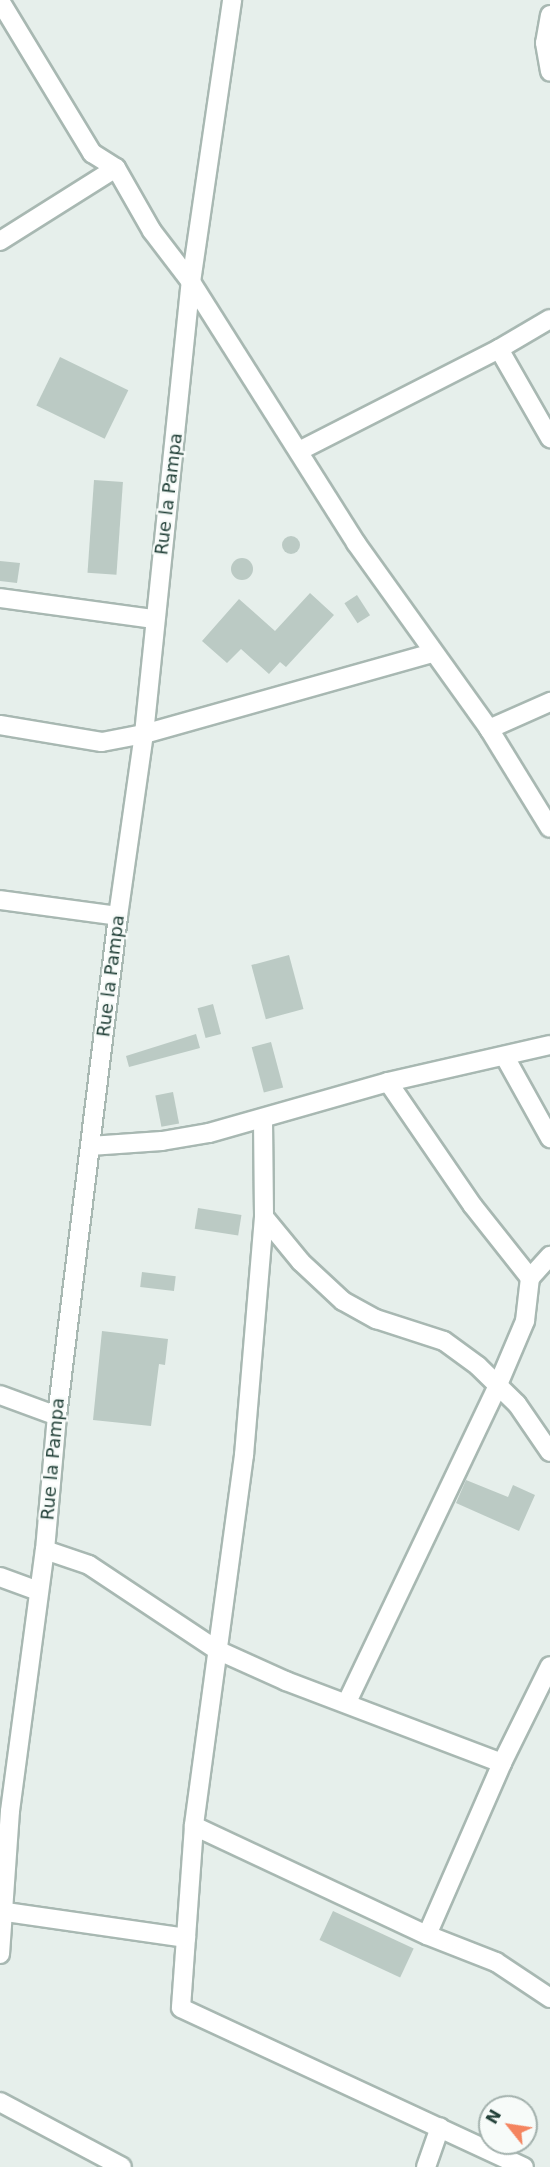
<!DOCTYPE html>
<html>
<head>
<meta charset="utf-8">
<style>
  body { margin:0 }
  #map { position:relative; width:550px; height:2167px; overflow:hidden; background:#e6efeb; font-family:"DejaVu Sans",sans-serif }
  div>[style] { position:absolute }
  .building>* { inset:0; background:#bbcac4; transform-origin:0 0 }
  .round { border-radius:50% }
  .roads { filter:drop-shadow(2px 0 #a8b8b2) drop-shadow(-2px 0 #a8b8b2) drop-shadow(0 2px #a8b8b2) drop-shadow(0 -2px #a8b8b2) }
  .street>* { height:18px; margin:-9px; padding:0 9px; transform-origin:9px; border-radius:9px; background:#fff }
  .secondary>* { height:18px; margin:-9px; padding:0 9px; transform-origin:9px; border-radius:9px; background:#fff }
  span { translate:-50% -50%; white-space:nowrap; text-align:center; line-height:1.15; -webkit-text-stroke:4.5px #f7fbf9; paint-order:stroke }
  .street-label { font-size:18px; color:#24423a }
  .north { position:absolute; left:478px; top:2095px; width:60px; height:60px; box-sizing:border-box; background:#f7fbf9; border:2px solid #a3b1ad; border-radius:50%; rotate:300deg; font-size:16px; font-weight:700; line-height:24px; text-align:center; color:#24423a }
  .north::after { content:''; display:block; margin:auto; width:21px; height:27px; background:#f4845f; clip-path:polygon(50% 0,100% 100%,50% 72%,0 100%) }
</style>
</head>
<body>
<div id="map">
  <div class="building">
    <div style="left:60px;top:357px;width:76px;height:54px;rotate:26deg"></div>
    <div style="left:94px;top:480px;width:29px;height:93px;rotate:4deg"></div>
    <div class="round" style="left:282px;top:536px;width:18px;height:18px"></div>
    <div class="round" style="left:231px;top:558px;width:22px;height:22px"></div>
    <div style="clip-path:polygon(0 561px,20px 563px,17px 583px,0 581px)"></div>
    <div style="clip-path:polygon(310px 593px,334px 615px,286px 667px,280px 662px,269px 674px,241px 649px,227px 663px,202px 641px,239px 599px,275px 631px)"></div>
    <div style="left:357px;top:595px;width:24px;height:15px;rotate:57deg"></div>
    <div style="left:289px;top:955px;width:56px;height:39px;rotate:75deg"></div>
    <div style="left:213px;top:1004px;width:31px;height:16px;rotate:75deg"></div>
    <div style="clip-path:polygon(196px 1034px,200px 1048px,129px 1067px,126px 1056px)"></div>
    <div style="left:271px;top:1042px;width:47px;height:20px;rotate:75deg"></div>
    <div style="left:173px;top:1092px;width:32px;height:18px;rotate:79deg"></div>
    <div style="left:198px;top:1208px;width:44px;height:21px;rotate:9deg"></div>
    <div style="left:142px;top:1272px;width:34px;height:15px;rotate:7deg"></div>
    <div style="clip-path:polygon(102px 1331px,168px 1339px,165px 1365px,159px 1364px,151px 1426px,93px 1420px)"></div>
    <div style="clip-path:polygon(466px 1480px,508px 1497px,513px 1485px,535px 1495px,519px 1531px,456px 1503px)"></div>
    <div style="left:333px;top:1911px;width:89px;height:32px;rotate:25deg"></div>
  </div>
  <div class="roads">
    <div class="street">
      <div style="left:550px;top:15px;width:28px;rotate:100deg"></div>
      <div style="left:545px;top:43px;width:29px;rotate:80deg"></div>
      <div style="left:0;top:241px;width:137px;rotate:-32.2deg"></div>
      <div style="left:191px;top:282px;width:309px;rotate:57.7deg"></div>
      <div style="left:356px;top:543px;width:229px;rotate:54.4deg"></div>
      <div style="left:489px;top:729px;width:116px;rotate:58.4deg"></div>
      <div style="left:499px;top:349px;width:59px;rotate:-30.5deg"></div>
      <div style="left:299px;top:451px;width:225px;rotate:-27deg"></div>
      <div style="left:499px;top:349px;width:103px;rotate:60.2deg"></div>
      <div style="left:0;top:598px;width:154px;rotate:7.8deg"></div>
      <div style="left:0;top:725px;width:103px;rotate:9.5deg"></div>
      <div style="left:102px;top:742px;width:43px;rotate:-10.8deg"></div>
      <div style="left:144px;top:734px;width:300px;rotate:-15.7deg"></div>
      <div style="left:489px;top:729px;width:67px;rotate:-23.9deg"></div>
      <div style="left:0;top:900px;width:119px;rotate:7.7deg"></div>
      <div style="left:505px;top:1057px;width:93px;rotate:60.9deg"></div>
      <div style="left:388px;top:1082px;width:150px;rotate:55.6deg"></div>
      <div style="left:473px;top:1206px;width:92px;rotate:51.6deg"></div>
      <div style="left:263px;top:1120px;width:97px;rotate:89.4deg"></div>
      <div style="left:264px;top:1217px;width:239px;rotate:94.8deg"></div>
      <div style="left:244px;top:1455px;width:374px;rotate:97.7deg"></div>
      <div style="left:194px;top:1826px;width:182px;rotate:94.1deg"></div>
      <div style="left:181px;top:2008px;width:378px;rotate:24.9deg"></div>
      <div style="left:90px;top:1146px;width:72px;rotate:-4deg"></div>
      <div style="left:162px;top:1141px;width:48px;rotate:-9.7deg"></div>
      <div style="left:209px;top:1133px;width:186px;rotate:-15.9deg"></div>
      <div style="left:388px;top:1082px;width:166px;rotate:-12.9deg"></div>
      <div style="left:264px;top:1217px;width:58px;rotate:50.6deg"></div>
      <div style="left:301px;top:1262px;width:57px;rotate:42.9deg"></div>
      <div style="left:343px;top:1301px;width:38px;rotate:29deg"></div>
      <div style="left:376px;top:1319px;width:71px;rotate:17.9deg"></div>
      <div style="left:444px;top:1341px;width:42px;rotate:36.3deg"></div>
      <div style="left:478px;top:1366px;width:54px;rotate:44.3deg"></div>
      <div style="left:517px;top:1404px;width:58px;rotate:55.5deg"></div>
      <div style="left:0;top:1395px;width:61px;rotate:20.2deg"></div>
      <div style="left:45px;top:1550px;width:46px;rotate:18.8deg"></div>
      <div style="left:89px;top:1565px;width:154px;rotate:33.6deg"></div>
      <div style="left:217px;top:1650px;width:76px;rotate:24.2deg"></div>
      <div style="left:286px;top:1681px;width:231px;rotate:20.8deg"></div>
      <div style="left:0;top:1577px;width:40px;rotate:20.2deg"></div>
      <div style="left:347px;top:1702px;width:349px;rotate:-64.5deg"></div>
      <div style="left:497px;top:1387px;width:72px;rotate:-67deg"></div>
      <div style="left:525px;top:1321px;width:43px;rotate:-83.4deg"></div>
      <div style="left:530px;top:1278px;width:30px;rotate:-48deg"></div>
      <div style="left:194px;top:1826px;width:257px;rotate:25.1deg"></div>
      <div style="left:427px;top:1935px;width:74px;rotate:21.4deg"></div>
      <div style="left:496px;top:1962px;width:65px;rotate:33.7deg"></div>
      <div style="left:6px;top:1912px;width:182px;rotate:8.2deg"></div>
      <div style="left:427px;top:1935px;width:188px;rotate:-66.4deg"></div>
      <div style="left:502px;top:1763px;width:108px;rotate:-63.7deg"></div>
      <div style="left:0;top:2102px;width:138px;rotate:28deg"></div>
      <div style="left:426px;top:2167px;width:42px;rotate:-70.7deg"></div>
    </div>
    <div class="secondary">
      <div style="left:0;top:1px;width:178px;rotate:58.8deg"></div>
      <div style="left:92px;top:153px;width:28px;rotate:32deg"></div>
      <div style="left:116px;top:168px;width:73px;rotate:60.3deg"></div>
      <div style="left:152px;top:231px;width:64px;rotate:52.6deg"></div>
      <div style="left:0;top:1954px;width:143px;rotate:-86deg"></div>
      <div style="left:10px;top:1811px;width:263px;rotate:-82.4deg"></div>
      <div style="left:45px;top:1550px;width:135px;rotate:-84.9deg"></div>
      <div style="left:57px;top:1416px;width:504px;rotate:-83.04deg"></div>
      <div style="left:118px;top:916px;width:184px;rotate:-81.9deg"></div>
      <div style="left:144px;top:734px;width:454px;rotate:-84.1deg"></div>
      <div style="left:191px;top:282px;width:285px;rotate:-81.7deg"></div>
    </div>
  </div>
  <div class="street-label">
    <span style="left:169px;top:494px;rotate:-83deg">Rue la Pampa</span>
    <span style="left:111px;top:976px;rotate:-83deg">Rue la Pampa</span>
    <span style="left:53px;top:1459px;rotate:-85deg">Rue la Pampa</span>
  </div>
  <div class="north">N</div>
</div>
</body>
</html>
